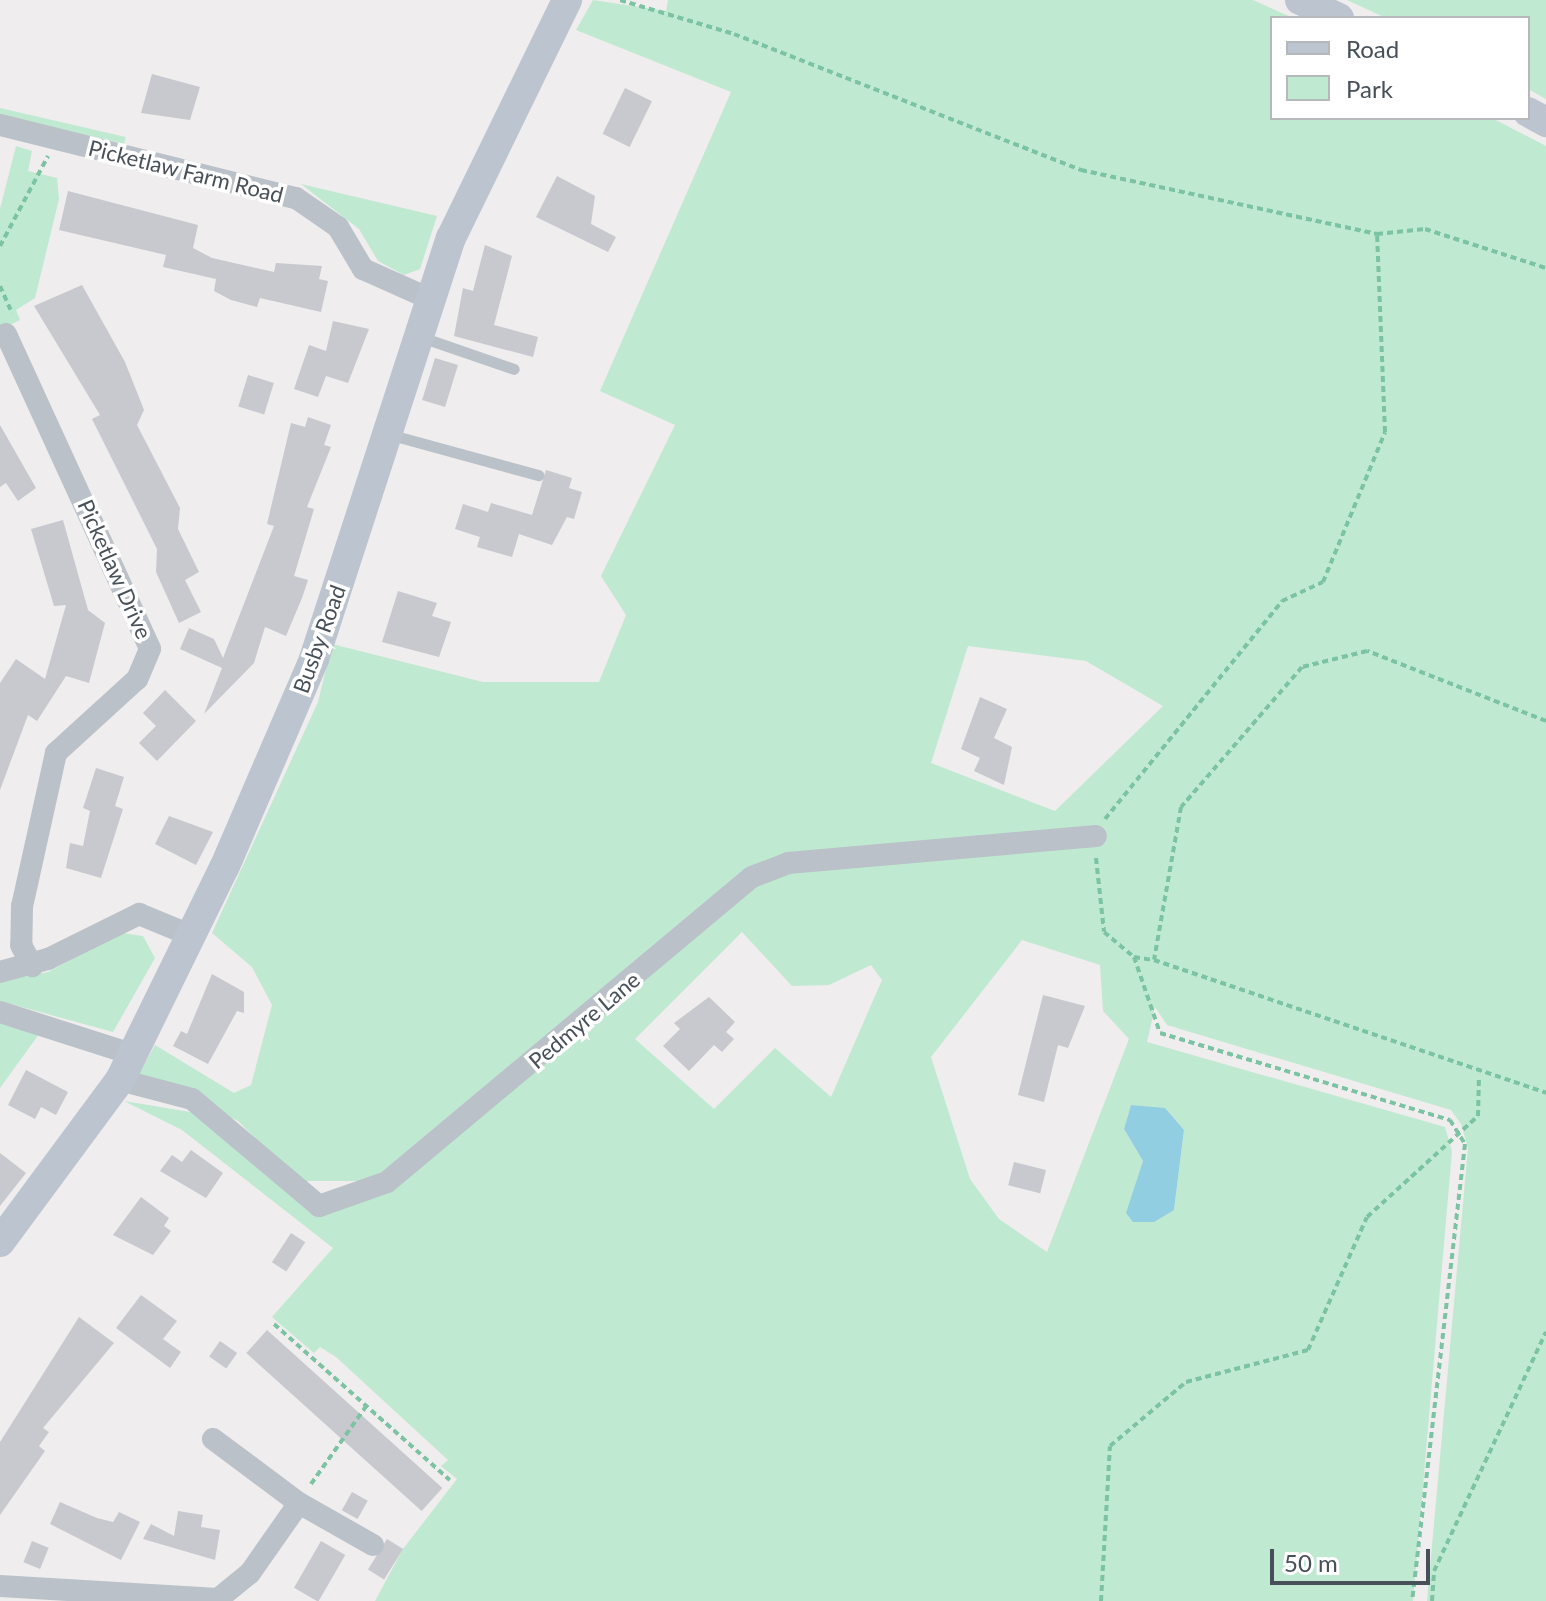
<!DOCTYPE html>
<html>
<head>
<meta charset="utf-8">
<style>
  body { margin:0 }
  #map { position:relative; width:1546px; height:1601px; overflow:hidden; background:#efeded; font-family:Lato,sans-serif }
  div>[style] { position:absolute }
  .green>* { inset:0; background:#bfe9d1; transform-origin:0 0 }
  .water>* { inset:0; background:#91cee1 }
  .building>* { inset:0; background:#c7c9cf; transform-origin:0 0 }
  .path>* { height:4px; margin-top:-2px; transform-origin:0; background:repeating-linear-gradient(90deg,#7bc3a2 0 6px,transparent 0 10px) }
  .service>* { height:11px; margin:-5.5px; padding:0 5.5px; transform-origin:5.5px; border-radius:5.5px; background:#bac1c8 }
  .minor>* { height:22px; margin:-11px; padding:0 11px; transform-origin:11px; border-radius:11px; background:#bac1c8 }
  .secondary>* { height:30px; margin:-15px; padding:0 15px; transform-origin:15px; border-radius:15px; background:#bcc5cf }
  span { translate:-50% -50%; white-space:nowrap; text-align:center; line-height:1.15; -webkit-text-stroke:7px #fff; paint-order:stroke }
  .street-label { font-size:22px; color:#475058 }
  .legend { position:absolute; left:1270px; top:16px; width:260px; height:104px; box-sizing:border-box; background:#fff; border:2px solid #b5b9bc; margin:0; padding:10px 14px; list-style:none; font-size:24px; color:#475058 }
  .legend li { display:flex; align-items:center; gap:16px; height:40px }
  .legend b { width:40px; border:2px solid #b5b9bc }
  .scale { position:absolute; left:1270px; top:1549px; width:160px; height:36px; box-sizing:border-box; border:4px solid #475058; border-top:0; padding-left:10px; font-size:24px; line-height:28px; white-space:nowrap; color:#475058; -webkit-text-stroke:6px #fff; paint-order:stroke }
</style>
</head>
<body>
<div id="map">
  <div class="green">
    <div style="clip-path:polygon(evenodd,593px 0,666px 11px,668px 0,1253px 0,1293px 18px,1272px 18px,1272px 118px,1492px 118px,1546px 146px,1546px 1601px,1427px 1601px,1468px 1148px,1461px 1124px,1451px 1110px,1167px 1025px,1155px 1007px,1147px 1042px,1445px 1127px,1452px 1151px,1413px 1601px,375px 1601px,403px 1549px,457px 1479px,441px 1466px,448px 1460px,336px 1357px,320px 1347px,314px 1353px,272px 1317px,333px 1248px,182px 1130px,124px 1101px,196px 1113px,308px 1210px,372px 1181px,298px 1181px,238px 1121px,139px 1074px,155px 1045px,234px 1093px,251px 1085px,272px 1005px,252px 967px,212px 933px,318px 702px,332px 644px,483px 682px,599px 682px,626px 615px,601px 576px,675px 425px,600px 391px,731px 92px,576px 30px,593px 0,968px 646px,1086px 661px,1163px 706px,1055px 811px,931px 763px,968px 646px,593px 0,742px 932px,792px 986px,829px 985px,871px 965px,882px 980px,831px 1097px,775px 1048px,714px 1109px,635px 1039px,742px 932px,593px 0,1022px 940px,1100px 965px,1103px 1011px,1129px 1039px,1047px 1252px,999px 1219px,970px 1179px,931px 1057px,1022px 940px,593px 0,1131px 1105px,1165px 1109px,1184px 1130px,1174px 1210px,1127px 1213px,1143px 1161px,1124px 1129px,1131px 1105px)"></div>
    <div style="clip-path:polygon(1347px 0,1546px 0,1546px 99px,1528px 89px,1528px 18px,1386px 18px)"></div>
    <div style="left:0;top:108px;width:129px;height:7px;rotate:13deg"></div>
    <div style="clip-path:polygon(16px 146px,32px 151px,28px 171px,57px 178px,59px 199px,35px 298px,16px 310px,20px 320px,0 330px,0 209px)"></div>
    <div style="clip-path:polygon(301px 184px,437px 216px,420px 269px,404px 275px,378px 261px,359px 229px)"></div>
    <div style="clip-path:polygon(122px 933px,143px 936px,155px 958px,113px 1032px,0 1001px,0 981px,48px 972px)"></div>
    <div style="clip-path:polygon(0 1019px,39px 1034px,0 1088px)"></div>
  </div>
  <div class="water">
    <div style="clip-path:polygon(1131px 1105px,1165px 1108px,1184px 1130px,1174px 1210px,1154px 1222px,1133px 1222px,1126px 1213px,1143px 1161px,1124px 1129px)"></div>
  </div>
  <div class="building">
    <div style="clip-path:polygon(152px 74px,200px 87px,190px 120px,141px 113px)"></div>
    <div style="left:625px;top:88px;width:30px;height:51px;rotate:26deg"></div>
    <div style="clip-path:polygon(557px 176px,595px 196px,591px 224px,616px 237px,608px 252px,536px 217px)"></div>
    <div style="clip-path:polygon(68px 191px,198px 225px,193px 248px,212px 258px,274px 272px,276px 263px,322px 266px,319px 279px,328px 281px,321px 312px,260px 298px,257px 307px,231px 300px,214px 291px,216px 279px,163px 267px,166px 255px,59px 230px)"></div>
    <div style="clip-path:polygon(485px 245px,512px 256px,494px 325px,538px 337px,533px 357px,454px 336px,463px 288px,473px 291px)"></div>
    <div style="clip-path:polygon(82px 285px,125px 362px,144px 410px,137px 425px,180px 508px,178px 529px,199px 572px,185px 580px,201px 612px,179px 623px,156px 572px,157px 549px,92px 419px,100px 415px,34px 306px)"></div>
    <div style="clip-path:polygon(333px 321px,369px 329px,348px 383px,326px 376px,318px 397px,294px 389px,309px 345px,326px 351px)"></div>
    <div style="left:435px;top:358px;width:24px;height:44px;rotate:17deg"></div>
    <div style="left:248px;top:375px;width:27px;height:33px;rotate:17deg"></div>
    <div style="clip-path:polygon(308px 417px,331px 425px,324px 445px,331px 447px,307px 507px,314px 509px,294px 576px,308px 580px,302px 598px,286px 636px,265px 627px,254px 663px,204px 714px,222px 668px,180px 649px,189px 628px,214px 639px,223px 658px,274px 526px,267px 524px,291px 423px,305px 427px)"></div>
    <div style="clip-path:polygon(0 425px,36px 488px,18px 501px,6px 483px,0 487px)"></div>
    <div style="clip-path:polygon(546px 470px,572px 478px,569px 488px,582px 492px,574px 519px,567px 517px,552px 545px,519px 534px,512px 557px,477px 547px,480px 537px,455px 529px,463px 504px,488px 512px,491px 503px,532px 515px)"></div>
    <div style="clip-path:polygon(63px 520px,88px 610px,105px 623px,89px 683px,66px 676px,37px 721px,28px 715px,0 790px,0 683px,16px 659px,45px 679px,66px 605px,54px 606px,31px 529px)"></div>
    <div style="clip-path:polygon(398px 591px,437px 603px,432px 616px,451px 622px,439px 657px,382px 642px)"></div>
    <div style="clip-path:polygon(165px 690px,196px 721px,157px 761px,139px 743px,156px 726px,143px 713px)"></div>
    <div style="clip-path:polygon(980px 697px,1007px 709px,994px 738px,1012px 747px,1004px 785px,974px 771px,980px 758px,961px 749px)"></div>
    <div style="clip-path:polygon(96px 768px,124px 777px,115px 806px,123px 809px,101px 878px,66px 868px,70px 843px,83px 846px,90px 811px,83px 808px)"></div>
    <div style="clip-path:polygon(169px 816px,213px 832px,196px 865px,155px 844px)"></div>
    <div style="clip-path:polygon(212px 974px,244px 992px,244px 1013px,237px 1011px,208px 1064px,173px 1046px,181px 1031px,187px 1034px)"></div>
    <div style="clip-path:polygon(1043px 995px,1085px 1006px,1068px 1048px,1058px 1045px,1044px 1102px,1018px 1095px)"></div>
    <div style="clip-path:polygon(709px 997px,735px 1022px,726px 1032px,734px 1039px,722px 1052px,714px 1045px,689px 1071px,663px 1046px,680px 1029px,674px 1023px)"></div>
    <div style="clip-path:polygon(26px 1070px,68px 1092px,56px 1115px,41px 1107px,35px 1119px,8px 1105px)"></div>
    <div style="clip-path:polygon(191px 1150px,223px 1173px,206px 1198px,160px 1171px,172px 1155px,182px 1162px)"></div>
    <div style="clip-path:polygon(0 1153px,26px 1173px,0 1206px)"></div>
    <div style="left:1014px;top:1162px;width:33px;height:24px;rotate:14deg"></div>
    <div style="clip-path:polygon(141px 1197px,169px 1218px,164px 1226px,171px 1231px,153px 1255px,113px 1235px)"></div>
    <div style="left:291px;top:1233px;width:17px;height:35px;rotate:33deg"></div>
    <div style="clip-path:polygon(141px 1295px,177px 1321px,163px 1339px,181px 1352px,170px 1368px,116px 1328px)"></div>
    <div style="clip-path:polygon(79px 1317px,114px 1343px,43px 1428px,49px 1432px,39px 1446px,45px 1451px,0 1515px,0 1442px)"></div>
    <div style="left:267px;top:1330px;width:236px;height:31px;rotate:42deg"></div>
    <div style="left:220px;top:1341px;width:21px;height:19px;rotate:35deg"></div>
    <div style="left:352px;top:1492px;width:18px;height:21px;rotate:29deg"></div>
    <div style="clip-path:polygon(60px 1502px,97px 1518px,113px 1522px,119px 1512px,140px 1522px,121px 1560px,50px 1524px)"></div>
    <div style="clip-path:polygon(178px 1511px,203px 1515px,201px 1527px,220px 1530px,215px 1560px,143px 1539px,151px 1524px,174px 1536px)"></div>
    <div style="left:387px;top:1539px;width:19px;height:36px;rotate:32deg"></div>
    <div style="left:32px;top:1541px;width:18px;height:23px;rotate:22deg"></div>
    <div style="left:321px;top:1541px;width:28px;height:54px;rotate:30deg"></div>
  </div>
  <div class="path">
    <div style="left:620px;top:0;width:119px;rotate:16.6deg"></div>
    <div style="left:734px;top:34px;width:373px;rotate:21.4deg"></div>
    <div style="left:1081px;top:170px;width:303px;rotate:12.2deg"></div>
    <div style="left:0;top:246px;width:102px;rotate:-61.9deg"></div>
    <div style="left:0;top:286px;width:30px;rotate:66deg"></div>
    <div style="left:1546px;top:721px;width:192px;rotate:-158.6deg"></div>
    <div style="left:1367px;top:651px;width:67px;rotate:166.2deg"></div>
    <div style="left:1302px;top:667px;width:185px;rotate:130.8deg"></div>
    <div style="left:1181px;top:807px;width:155px;rotate:100deg"></div>
    <div style="left:1154px;top:960px;width:414px;rotate:18.7deg"></div>
    <div style="left:1105px;top:819px;width:281px;rotate:-50.9deg"></div>
    <div style="left:1282px;top:601px;width:45px;rotate:-24.9deg"></div>
    <div style="left:1323px;top:582px;width:162px;rotate:-67.5deg"></div>
    <div style="left:1385px;top:432px;width:198px;rotate:-92.3deg"></div>
    <div style="left:1377px;top:234px;width:48px;rotate:-5.9deg"></div>
    <div style="left:1425px;top:229px;width:127px;rotate:17.9deg"></div>
    <div style="left:1096px;top:858px;width:74px;rotate:83.8deg"></div>
    <div style="left:1104px;top:932px;width:39px;rotate:40deg"></div>
    <div style="left:1134px;top:957px;width:80px;rotate:71.1deg"></div>
    <div style="left:1160px;top:1033px;width:303px;rotate:16.7deg"></div>
    <div style="left:1450px;top:1120px;width:28px;rotate:58deg"></div>
    <div style="left:1465px;top:1144px;width:460px;rotate:96.6deg"></div>
    <div style="left:1134px;top:957px;width:20px;rotate:9deg"></div>
    <div style="left:274px;top:1324px;width:235px;rotate:41.6deg"></div>
    <div style="left:311px;top:1484px;width:97px;rotate:-54.7deg"></div>
    <div style="left:1101px;top:1601px;width:155px;rotate:-86.7deg"></div>
    <div style="left:1110px;top:1446px;width:99px;rotate:-40.1deg"></div>
    <div style="left:1186px;top:1382px;width:126px;rotate:-14.7deg"></div>
    <div style="left:1308px;top:1350px;width:145px;rotate:-66.1deg"></div>
    <div style="left:1367px;top:1217px;width:150px;rotate:-42.3deg"></div>
    <div style="left:1478px;top:1116px;width:40px;rotate:-88.6deg"></div>
    <div style="left:1432px;top:1601px;width:30px;rotate:-86deg"></div>
    <div style="left:1434px;top:1571px;width:264px;rotate:-64.9deg"></div>
  </div>
  <div class="service">
    <div style="left:421px;top:337px;width:98px;rotate:19deg"></div>
    <div style="left:388px;top:434px;width:156px;rotate:15.3deg"></div>
  </div>
  <div class="minor">
    <div style="left:0;top:125px;width:305px;rotate:13.9deg"></div>
    <div style="left:296px;top:198px;width:51px;rotate:34.6deg"></div>
    <div style="left:338px;top:227px;width:49px;rotate:59.2deg"></div>
    <div style="left:363px;top:269px;width:73px;rotate:24.1deg"></div>
    <div style="left:6px;top:334px;width:346px;rotate:65.4deg"></div>
    <div style="left:150px;top:649px;width:33px;rotate:113deg"></div>
    <div style="left:137px;top:679px;width:110px;rotate:137.6deg"></div>
    <div style="left:56px;top:753px;width:157px;rotate:102.5deg"></div>
    <div style="left:22px;top:906px;width:39px;rotate:91deg"></div>
    <div style="left:21px;top:945px;width:24px;rotate:62deg"></div>
    <div style="left:0;top:972px;width:50px;rotate:-15.2deg"></div>
    <div style="left:48px;top:959px;width:102px;rotate:-26.3deg"></div>
    <div style="left:139px;top:914px;width:55px;rotate:22.4deg"></div>
    <div style="left:0;top:1012px;width:142px;rotate:17.7deg"></div>
    <div style="left:120px;top:1080px;width:74px;rotate:14.8deg"></div>
    <div style="left:192px;top:1099px;width:166px;rotate:40.1deg"></div>
    <div style="left:319px;top:1206px;width:72px;rotate:-19.4deg"></div>
    <div style="left:387px;top:1182px;width:476px;rotate:-39.9deg"></div>
    <div style="left:752px;top:877px;width:39px;rotate:-21deg"></div>
    <div style="left:788px;top:863px;width:309px;rotate:-5deg"></div>
    <div style="left:213px;top:1439px;width:107px;rotate:36.7deg"></div>
    <div style="left:299px;top:1503px;width:85px;rotate:29.6deg"></div>
    <div style="left:0;top:1586px;width:218px;rotate:3.4deg"></div>
    <div style="left:218px;top:1599px;width:41px;rotate:-39.1deg"></div>
    <div style="left:250px;top:1573px;width:85px;rotate:-55deg"></div>
  </div>
  <div class="secondary">
    <div style="left:1300px;top:0;width:43px;rotate:24.8deg"></div>
    <div style="left:1528px;top:112px;width:21px;rotate:29deg"></div>
    <div style="left:0;top:1242px;width:202px;rotate:-53.5deg"></div>
    <div style="left:120px;top:1080px;width:238px;rotate:-63.9deg"></div>
    <div style="left:225px;top:866px;width:225px;rotate:-66.7deg"></div>
    <div style="left:314px;top:659px;width:443px;rotate:-72deg"></div>
    <div style="left:451px;top:238px;width:265px;rotate:-64deg"></div>
  </div>
  <div class="street-label">
    <span style="left:186px;top:171px;rotate:14deg">Picketlaw Farm Road</span>
    <span style="left:115px;top:569px;rotate:66deg">Picketlaw Drive</span>
    <span style="left:319px;top:639px;rotate:-70deg">Busby Road</span>
    <span style="left:584px;top:1020px;rotate:-40deg">Pedmyre Lane</span>
  </div>
  <ul class="legend">
  <li><b style="height:10px;background:#bcc5cf"></b>Road</li>
  <li><b style="height:22px;background:#bfe9d1"></b>Park</li>
  </ul>
  <div class="scale">50 m</div>
</div>
</body>
</html>
